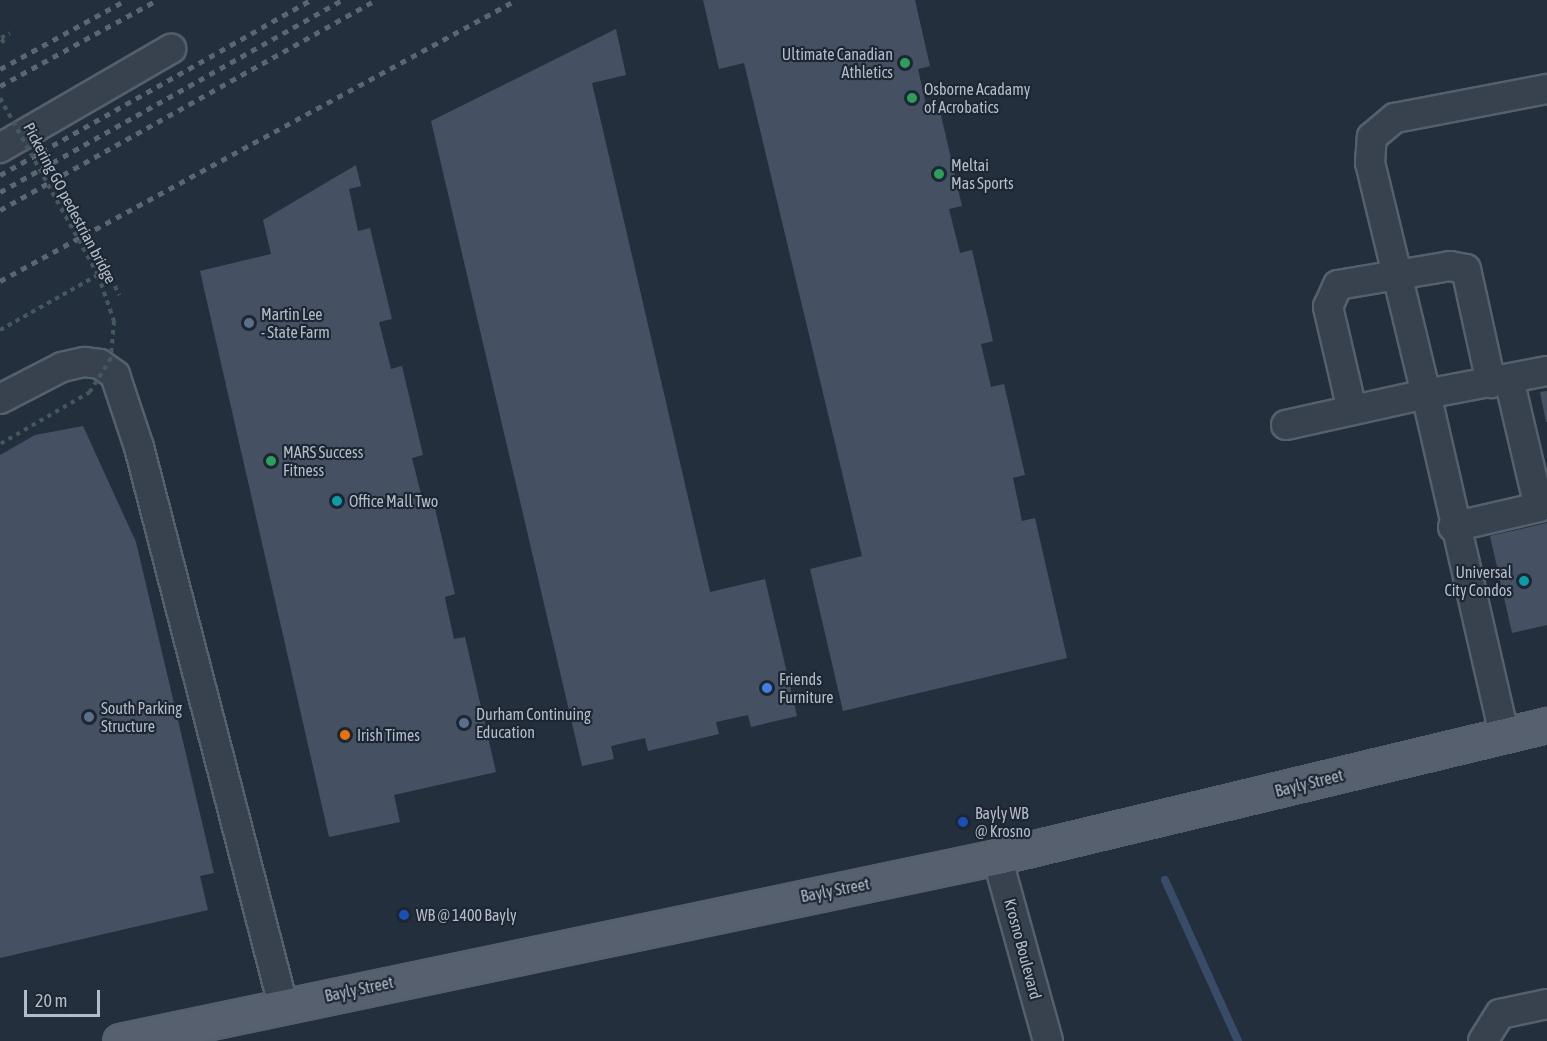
<!DOCTYPE html>
<html>
<head>
<meta charset="utf-8">
<style>
  body { margin:0 }
  #map { position:relative; width:1547px; height:1041px; overflow:hidden; background:#242f3e; font-family:"Asap Condensed",sans-serif }
  div>[style] { position:absolute }
  .stream>* { height:8px; margin:-4px; padding:0 4px; transform-origin:4px; border-radius:4px; background:#394c67 }
  .building>* { inset:0; background:#455162 }
  .path>* { height:4px; margin-top:-2px; transform-origin:0; background:repeating-linear-gradient(90deg,#44595c 0 4.5px,transparent 0 9px) }
  .roads { filter:drop-shadow(2px 0 #565f6c) drop-shadow(-2px 0 #565f6c) drop-shadow(0 2px #565f6c) drop-shadow(0 -2px #565f6c) }
  .minor>* { height:28px; margin:-14px; padding:0 14px; transform-origin:14px; border-radius:14px; background:#38414e }
  .major>* { height:33px; margin:-16.5px; padding:0 16.5px; transform-origin:16.5px; border-radius:16.5px; background:#56606e }
  .rail>* { height:4.5px; margin-top:-2.25px; transform-origin:0; background:repeating-linear-gradient(90deg,#5a6575 0 6px,transparent 0 12px) }
  .path-bridge>* { height:4px; margin-top:-2px; transform-origin:0; background:repeating-linear-gradient(90deg,#44595c 0 4.5px,transparent 0 9px) }
  .dots>* { width:16px; height:16px; translate:-50% -50%; box-sizing:border-box; border:3px solid #1d2633; border-radius:50% }
  span { translate:-50% -50%; white-space:nowrap; text-align:center; line-height:1.15; -webkit-text-stroke:4.5px #1d2633; paint-order:stroke }
  .poi-label { font-size:16px; color:#b4bcc9 }
  .right { translate:-100% -50%; text-align:right }
  .left { translate:0 -50%; text-align:left }
  .street-label { font-size:16px; color:#b4bcc9 }
  .scale { position:absolute; left:24px; top:990px; width:76px; height:27px; box-sizing:border-box; border:3px solid #b4bcc9; border-top:0; padding-left:8px; font-size:18px; line-height:21px; white-space:nowrap; color:#b4bcc9; -webkit-text-stroke:4px #1d2633; paint-order:stroke }
</style>
</head>
<body>
<div id="map">
  <div class="stream">
    <div style="left:1165px;top:880px;width:177px;rotate:65.6deg"></div>
  </div>
  <div class="building">
    <div style="clip-path:polygon(703px 0,915px 0,930px 66px,918px 69px,928px 114px,940px 111px,962px 206px,949px 209px,960px 253px,972px 250px,993px 341px,981px 344px,991px 387px,1004px 384px,1025px 475px,1013px 478px,1022px 521px,1035px 518px,1067px 658px,843px 711px,810px 569px,862px 556px,744px 63px,719px 69px)"></div>
    <div style="clip-path:polygon(616px 29px,626px 75px,592px 83px,710px 592px,765px 579px,797px 716px,751px 727px,748px 715px,716px 722px,719px 734px,648px 751px,645px 738px,611px 746px,614px 759px,582px 766px,431px 121px)"></div>
    <div style="clip-path:polygon(356px 165px,361px 186px,349px 189px,358px 231px,370px 228px,392px 319px,379px 322px,391px 369px,402px 366px,423px 455px,412px 458px,423px 502px,433px 500px,455px 594px,445px 597px,446px 603px,454px 639px,465px 637px,496px 772px,394px 795px,400px 822px,329px 837px,200px 271px,271px 254px,263px 220px)"></div>
    <div style="clip-path:polygon(1547px 391px,1547px 422px,1546px 422px,1540px 392px)"></div>
    <div style="clip-path:polygon(83px 426px,136px 542px,214px 873px,200px 876px,208px 910px,0 958px,0 455px,35px 435px)"></div>
    <div style="clip-path:polygon(1547px 523px,1547px 625px,1512px 633px,1490px 536px)"></div>
  </div>
  <div class="path">
    <div style="left:4px;top:43px;width:6px;rotate:-121deg"></div>
    <div style="left:1px;top:38px;width:10px;rotate:-29deg"></div>
    <div style="left:0;top:330px;width:123px;rotate:-29.3deg"></div>
    <div style="left:107px;top:270px;width:28px;rotate:64deg"></div>
  </div>
  <div class="roads">
    <div class="minor">
      <div style="left:0;top:148px;width:198px;rotate:-30.1deg"></div>
      <div style="left:0;top:399px;width:70px;rotate:-27.3deg"></div>
      <div style="left:62px;top:367px;width:23px;rotate:-13deg"></div>
      <div style="left:84px;top:362px;width:16px;rotate:7deg"></div>
      <div style="left:100px;top:364px;width:19px;rotate:36deg"></div>
      <div style="left:115px;top:375px;width:76px;rotate:71.6deg"></div>
      <div style="left:139px;top:447px;width:576px;rotate:75.53deg"></div>
      <div style="left:1352px;top:410px;width:106px;rotate:-103.1deg"></div>
      <div style="left:1328px;top:307px;width:24px;rotate:-66deg"></div>
      <div style="left:1338px;top:285px;width:114px;rotate:-9.6deg"></div>
      <div style="left:1450px;top:266px;width:16px;rotate:11deg"></div>
      <div style="left:1466px;top:269px;width:117px;rotate:77.6deg"></div>
      <div style="left:1286px;top:425px;width:143px;rotate:-12.5deg"></div>
      <div style="left:1426px;top:394px;width:238px;rotate:-103.6deg"></div>
      <div style="left:1370px;top:163px;width:26px;rotate:-86deg"></div>
      <div style="left:1372px;top:137px;width:30px;rotate:-40deg"></div>
      <div style="left:1395px;top:118px;width:155px;rotate:-10.8deg"></div>
      <div style="left:1453px;top:527px;width:88px;rotate:-13.1deg"></div>
      <div style="left:1539px;top:507px;width:131px;rotate:-103.2deg"></div>
      <div style="left:1504px;top:734px;width:349px;rotate:-102.9deg"></div>
      <div style="left:1426px;top:394px;width:123px;rotate:-10.8deg"></div>
      <div style="left:997px;top:857px;width:191px;rotate:74.5deg"></div>
      <div style="left:1483px;top:1041px;width:32px;rotate:-58deg"></div>
      <div style="left:1500px;top:1014px;width:48px;rotate:-12deg"></div>
    </div>
    <div class="major">
      <div style="left:120px;top:1041px;width:896px;rotate:-11.85deg"></div>
      <div style="left:997px;top:857px;width:566px;rotate:-13.5deg"></div>
    </div>
  </div>
  <div class="rail">
    <div style="left:0;top:69px;width:144px;rotate:-28.7deg"></div>
    <div style="left:0;top:86px;width:179px;rotate:-28.7deg"></div>
    <div style="left:0;top:175px;width:357px;rotate:-29.4deg"></div>
    <div style="left:0;top:192px;width:392px;rotate:-29.3deg"></div>
    <div style="left:0;top:210px;width:430px;rotate:-29.2deg"></div>
    <div style="left:0;top:281px;width:588px;rotate:-28.57deg"></div>
  </div>
  <div class="path-bridge">
    <div style="left:0;top:98px;width:202px;rotate:61deg"></div>
    <div style="left:98px;top:275px;width:49px;rotate:70.8deg"></div>
    <div style="left:114px;top:321px;width:37px;rotate:95deg"></div>
    <div style="left:111px;top:358px;width:40px;rotate:122deg"></div>
    <div style="left:90px;top:392px;width:104px;rotate:150deg"></div>
  </div>
  <div class="dots">
    <div style="left:905px;top:63px;background:#2e9e5b"></div>
    <div style="left:912px;top:98px;background:#2e9e5b"></div>
    <div style="left:939px;top:174px;background:#2e9e5b"></div>
    <div style="left:249px;top:323px;background:#5c6f8a"></div>
    <div style="left:271px;top:461px;background:#2e9e5b"></div>
    <div style="left:337px;top:501px;background:#0f9aa8"></div>
    <div style="left:1524px;top:581px;background:#0f9aa8"></div>
    <div style="left:767px;top:688px;background:#3f7fe0"></div>
    <div style="left:89px;top:717px;background:#5c6f8a"></div>
    <div style="left:464px;top:723px;background:#5c6f8a"></div>
    <div style="left:345px;top:735px;background:#e8710a"></div>
    <div style="left:963px;top:822px;background:#1a4fb4"></div>
    <div style="left:404px;top:915px;background:#1a4fb4"></div>
  </div>
  <div class="poi-label">
    <span class="right" style="left:893px;top:63px">Ultimate Canadian<br>Athletics</span>
    <span class="left" style="left:924px;top:98px">Osborne Acadamy<br>of Acrobatics</span>
    <span class="left" style="left:951px;top:174px">Meltai<br>Mas Sports</span>
    <span class="left" style="left:261px;top:323px">Martin Lee<br>- State Farm</span>
    <span class="left" style="left:283px;top:461px">MARS Success<br>Fitness</span>
    <span class="left" style="left:349px;top:501px">Office Mall Two</span>
    <span class="right" style="left:1512px;top:581px">Universal<br>City Condos</span>
    <span class="left" style="left:779px;top:688px">Friends<br>Furniture</span>
    <span class="left" style="left:101px;top:717px">South Parking<br>Structure</span>
    <span class="left" style="left:476px;top:723px">Durham Continuing<br>Education</span>
    <span class="left" style="left:357px;top:735px">Irish Times</span>
    <span class="left" style="left:975px;top:822px">Bayly WB<br>@ Krosno</span>
    <span class="left" style="left:416px;top:915px">WB @ 1400 Bayly</span>
  </div>
  <div class="street-label">
    <span style="left:70px;top:203px;rotate:62deg">Pickering GO pedestrian bridge</span>
    <span style="left:1309px;top:783px;rotate:-14deg">Bayly Street</span>
    <span style="left:835px;top:890px;rotate:-11deg">Bayly Street</span>
    <span style="left:1023px;top:949px;rotate:75deg">Krosno Boulevard</span>
    <span style="left:359px;top:989px;rotate:-12deg">Bayly Street</span>
  </div>
  <div class="scale">20 m</div>
</div>
</body>
</html>
